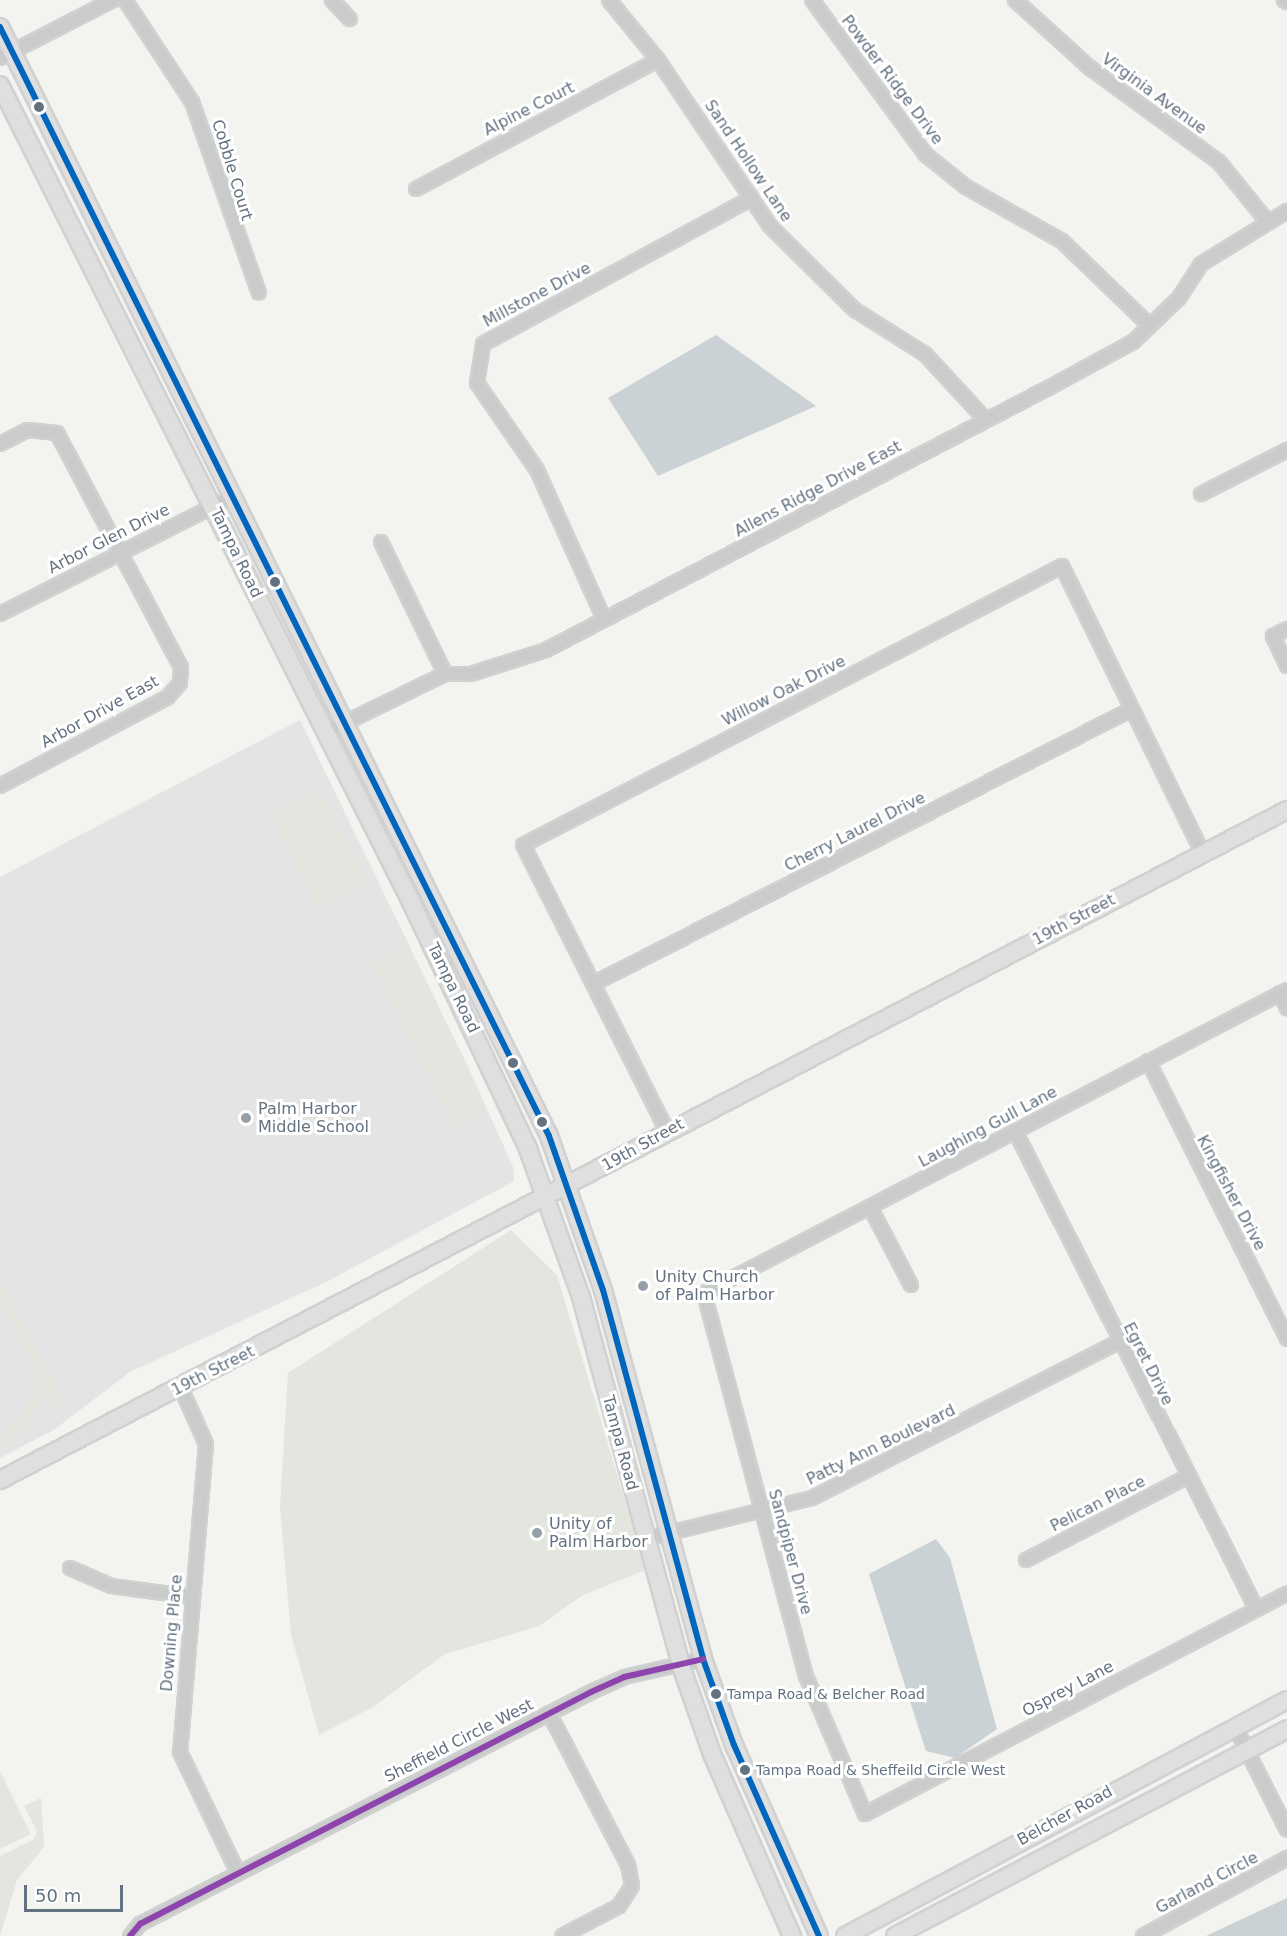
<!DOCTYPE html>
<html>
<head>
<meta charset="utf-8">
<style>
  body { margin:0 }
  #map { position:relative; width:1287px; height:1936px; overflow:hidden; background:#f3f3f0; font-family:"DejaVu Sans",sans-serif }
  div>[style] { position:absolute }
  .built>* { inset:0; background:#e3e4e3 }
  .green>* { inset:0; background:#e2e6df; transform-origin:0 0 }
  .water>* { inset:0; background:#cbd2d5 }
  .roads { filter:drop-shadow(2px 0 #d0d1d0) drop-shadow(-2px 0 #d0d1d0) drop-shadow(0 2px #d0d1d0) drop-shadow(0 -2px #d0d1d0) }
  .street>* { height:12px; margin:-6px; padding:0 6px; transform-origin:6px; border-radius:6px; background:#cacccc }
  .secondary>* { height:16px; margin:-8px; padding:0 8px; transform-origin:8px; border-radius:8px; background:#dfdfe0 }
  .bus-1>* { height:6px; margin:-3px; padding:0 3px; transform-origin:3px; border-radius:3px; background:#0065bd }
  .bus-2>* { height:6px; margin:-3px; padding:0 3px; transform-origin:3px; border-radius:3px; background:#8e44ad }
  .dots>* { width:16px; height:16px; translate:-50% -50%; box-sizing:border-box; border:3px solid #fff; border-radius:50% }
  span { translate:-50% -50%; white-space:nowrap; text-align:center; line-height:1.15; -webkit-text-stroke:6px #fff; paint-order:stroke }
  .bus-label { font-size:14px; color:#637281 }
  .left { translate:0 -50%; text-align:left }
  .street-label { font-size:16px; color:#637281 }
  .poi-label { font-size:16px; color:#637281 }
  .scale { position:absolute; left:24px; top:1885px; width:99px; height:27px; box-sizing:border-box; border:3px solid #637281; border-top:0; padding-left:8px; font-size:18px; line-height:21px; white-space:nowrap; color:#637281; -webkit-text-stroke:4px #fff; paint-order:stroke }
</style>
</head>
<body>
<div id="map">
  <div class="built">
    <div style="clip-path:polygon(300px 720px,469px 1069px,513px 1167px,514px 1181px,326px 1282px,130px 1372px,55px 1429px,0 1458px,0 877px)"></div>
  </div>
  <div class="green">
    <div style="left:321px;top:789px;width:105px;height:57px;rotate:63deg"></div>
    <div style="clip-path:polygon(406px 944px,483px 1112px,453px 1128px,370px 960px)"></div>
    <div style="clip-path:polygon(511px 1230px,557px 1275px,646px 1570px,583px 1595px,539px 1626px,445px 1654px,373px 1707px,319px 1735px,291px 1634px,280px 1507px,288px 1373px)"></div>
    <div style="clip-path:polygon(0 1277px,65px 1402px,54px 1408px,44px 1390px,30px 1426px,0 1450px,0 1436px,25px 1410px,32px 1380px,29px 1360px,0 1304px)"></div>
    <div style="clip-path:polygon(0 1771px,31px 1834px,0 1849px)"></div>
    <div style="clip-path:polygon(41px 1798px,44px 1847px,17px 1880px,0 1936px,0 1856px,34px 1839px,37px 1831px,24px 1806px)"></div>
  </div>
  <div class="water">
    <div style="clip-path:polygon(716px 335px,816px 406px,658px 476px,608px 398px)"></div>
    <div style="clip-path:polygon(936px 1539px,950px 1558px,997px 1729px,955px 1758px,926px 1751px,869px 1574px)"></div>
    <div style="clip-path:polygon(1287px 1898px,1287px 1936px,1206px 1936px)"></div>
  </div>
  <div class="roads">
    <div class="street">
      <div style="left:125px;top:0;width:122px;rotate:56.7deg"></div>
      <div style="left:192px;top:102px;width:202px;rotate:70.7deg"></div>
      <div style="left:332px;top:0;width:26px;rotate:47deg"></div>
      <div style="left:609px;top:0;width:77px;rotate:50.8deg"></div>
      <div style="left:658px;top:60px;width:200px;rotate:56deg"></div>
      <div style="left:770px;top:226px;width:120px;rotate:44.7deg"></div>
      <div style="left:855px;top:310px;width:83px;rotate:32.2deg"></div>
      <div style="left:925px;top:354px;width:88px;rotate:47.3deg"></div>
      <div style="left:812px;top:0;width:191px;rotate:53.7deg"></div>
      <div style="left:925px;top:154px;width:53px;rotate:38.8deg"></div>
      <div style="left:966px;top:187px;width:110px;rotate:29.4deg"></div>
      <div style="left:1062px;top:241px;width:122px;rotate:44deg"></div>
      <div style="left:1015px;top:0;width:101px;rotate:42.2deg"></div>
      <div style="left:1090px;top:68px;width:160px;rotate:36.1deg"></div>
      <div style="left:1219px;top:162px;width:76px;rotate:50.9deg"></div>
      <div style="left:1284px;top:0;width:4px;rotate:34deg"></div>
      <div style="left:0;top:58px;width:127px;rotate:-27.2deg"></div>
      <div style="left:416px;top:189px;width:274px;rotate:-28.1deg"></div>
      <div style="left:0;top:444px;width:31px;rotate:-27deg"></div>
      <div style="left:28px;top:430px;width:29px;rotate:6deg"></div>
      <div style="left:57px;top:433px;width:265px;rotate:62.1deg"></div>
      <div style="left:181px;top:667px;width:16px;rotate:94deg"></div>
      <div style="left:180px;top:683px;width:18px;rotate:131deg"></div>
      <div style="left:168px;top:697px;width:190px;rotate:152.1deg"></div>
      <div style="left:1201px;top:494px;width:97px;rotate:-27.1deg"></div>
      <div style="left:381px;top:542px;width:147px;rotate:64.1deg"></div>
      <div style="left:0;top:614px;width:262px;rotate:-26.8deg"></div>
      <div style="left:604px;top:619px;width:163px;rotate:-114.2deg"></div>
      <div style="left:537px;top:470px;width:106px;rotate:-124.6deg"></div>
      <div style="left:477px;top:383px;width:39px;rotate:-81deg"></div>
      <div style="left:483px;top:344px;width:306px;rotate:-28.5deg"></div>
      <div style="left:1287px;top:629px;width:16px;rotate:153deg"></div>
      <div style="left:1273px;top:636px;width:33px;rotate:65deg"></div>
      <div style="left:326px;top:732px;width:132px;rotate:-26deg"></div>
      <div style="left:445px;top:674px;width:26px"></div>
      <div style="left:471px;top:674px;width:79px;rotate:-17.7deg"></div>
      <div style="left:546px;top:650px;width:571px;rotate:-27.55deg"></div>
      <div style="left:1052px;top:386px;width:92px;rotate:-28.5deg"></div>
      <div style="left:1133px;top:342px;width:64px;rotate:-43.7deg"></div>
      <div style="left:1179px;top:298px;width:40px;rotate:-57.1deg"></div>
      <div style="left:1201px;top:264px;width:101px;rotate:-31.6deg"></div>
      <div style="left:593px;top:984px;width:605px;rotate:-27.03deg"></div>
      <div style="left:1287px;top:990px;width:657px;rotate:152.54deg"></div>
      <div style="left:704px;top:1293px;width:396px;rotate:75.1deg"></div>
      <div style="left:806px;top:1676px;width:150px;rotate:66.9deg"></div>
      <div style="left:865px;top:1814px;width:476px;rotate:-27.6deg"></div>
      <div style="left:1280px;top:993px;width:17px;rotate:65deg"></div>
      <div style="left:1148px;top:1061px;width:311px;rotate:63.4deg"></div>
      <div style="left:667px;top:1131px;width:320px;rotate:-116.7deg"></div>
      <div style="left:523px;top:845px;width:607px;rotate:-27.37deg"></div>
      <div style="left:1062px;top:566px;width:318px;rotate:63.9deg"></div>
      <div style="left:1015px;top:1131px;width:534px;rotate:63.2deg"></div>
      <div style="left:870px;top:1207px;width:88px;rotate:62.3deg"></div>
      <div style="left:181px;top:1388px;width:61px;rotate:65.9deg"></div>
      <div style="left:206px;top:1444px;width:309px;rotate:94.8deg"></div>
      <div style="left:180px;top:1752px;width:134px;rotate:64.4deg"></div>
      <div style="left:645px;top:1539px;width:172px;rotate:-13.8deg"></div>
      <div style="left:812px;top:1498px;width:343px;rotate:-27deg"></div>
      <div style="left:1026px;top:1560px;width:181px;rotate:-27.3deg"></div>
      <div style="left:70px;top:1568px;width:45px;rotate:23.7deg"></div>
      <div style="left:111px;top:1586px;width:83px;rotate:7.6deg"></div>
      <div style="left:549px;top:1713px;width:171px;rotate:62.5deg"></div>
      <div style="left:628px;top:1865px;width:21px;rotate:79deg"></div>
      <div style="left:632px;top:1886px;width:24px;rotate:123deg"></div>
      <div style="left:619px;top:1906px;width:64px;rotate:152.2deg"></div>
      <div style="left:1235px;top:1727px;width:115px;rotate:63.2deg"></div>
      <div style="left:130px;top:1936px;width:16px;rotate:-50deg"></div>
      <div style="left:140px;top:1924px;width:507px;rotate:-27.22deg"></div>
      <div style="left:591px;top:1692px;width:36px;rotate:-24deg"></div>
      <div style="left:624px;top:1677px;width:81px;rotate:-12.8deg"></div>
      <div style="left:1143px;top:1936px;width:164px;rotate:-28.4deg"></div>
    </div>
    <div class="secondary">
      <div style="left:0;top:27px;width:1237px;rotate:63.66deg"></div>
      <div style="left:549px;top:1136px;width:163px;rotate:70.7deg"></div>
      <div style="left:603px;top:1290px;width:382px;rotate:74.8deg"></div>
      <div style="left:703px;top:1659px;width:91px;rotate:70.2deg"></div>
      <div style="left:734px;top:1745px;width:209px;rotate:66deg"></div>
      <div style="left:0;top:85px;width:912px;rotate:63.29deg"></div>
      <div style="left:410px;top:900px;width:276px;rotate:64.6deg"></div>
      <div style="left:528px;top:1149px;width:157px;rotate:70.3deg"></div>
      <div style="left:581px;top:1297px;width:382px;rotate:74.8deg"></div>
      <div style="left:681px;top:1666px;width:93px;rotate:70.6deg"></div>
      <div style="left:712px;top:1754px;width:199px;rotate:66.3deg"></div>
      <div style="left:0;top:1480px;width:1451px;rotate:-27.5deg"></div>
      <div style="left:845px;top:1936px;width:501px;rotate:-28.1deg"></div>
      <div style="left:895px;top:1936px;width:443px;rotate:-27.8deg"></div>
    </div>
  </div>
  <div class="bus-1">
    <div style="left:0;top:27px;width:1237px;rotate:63.66deg"></div>
    <div style="left:549px;top:1136px;width:163px;rotate:70.7deg"></div>
    <div style="left:603px;top:1290px;width:382px;rotate:74.8deg"></div>
    <div style="left:703px;top:1659px;width:91px;rotate:70.2deg"></div>
    <div style="left:734px;top:1745px;width:209px;rotate:66deg"></div>
  </div>
  <div class="bus-2">
    <div style="left:130px;top:1936px;width:16px;rotate:-50deg"></div>
    <div style="left:140px;top:1924px;width:507px;rotate:-27.22deg"></div>
    <div style="left:591px;top:1692px;width:36px;rotate:-24deg"></div>
    <div style="left:624px;top:1677px;width:81px;rotate:-12.8deg"></div>
  </div>
  <div class="dots">
    <div style="left:39px;top:107px;background:#637281"></div>
    <div style="left:275px;top:582px;background:#637281"></div>
    <div style="left:513px;top:1063px;background:#637281"></div>
    <div style="left:246px;top:1118px;background:#959fa8"></div>
    <div style="left:542px;top:1122px;background:#637281"></div>
    <div style="left:643px;top:1286px;background:#959fa8"></div>
    <div style="left:537px;top:1533px;background:#959fa8"></div>
    <div style="left:716px;top:1694px;background:#637281"></div>
    <div style="left:745px;top:1770px;background:#637281"></div>
  </div>
  <div class="bus-label">
    <span class="left" style="left:727px;top:1694px">Tampa Road &amp; Belcher Road</span>
    <span class="left" style="left:756px;top:1770px">Tampa Road &amp; Sheffeild Circle West</span>
  </div>
  <div class="street-label">
    <span style="left:892px;top:80px;rotate:53deg">Powder Ridge Drive</span>
    <span style="left:1154px;top:94px;rotate:36deg">Virginia Avenue</span>
    <span style="left:529px;top:109px;rotate:-27deg">Alpine Court</span>
    <span style="left:748px;top:161px;rotate:56deg">Sand Hollow Lane</span>
    <span style="left:232px;top:170px;rotate:73deg">Cobble Court</span>
    <span style="left:537px;top:295px;rotate:-28deg">Millstone Drive</span>
    <span style="left:818px;top:489px;rotate:-28deg">Allens Ridge Drive East</span>
    <span style="left:109px;top:539px;rotate:-27deg">Arbor Glen Drive</span>
    <span style="left:236px;top:553px;rotate:64deg">Tampa Road</span>
    <span style="left:784px;top:691px;rotate:-27deg">Willow Oak Drive</span>
    <span style="left:100px;top:712px;rotate:-29deg">Arbor Drive East</span>
    <span style="left:855px;top:832px;rotate:-27deg">Cherry Laurel Drive</span>
    <span style="left:1074px;top:920px;rotate:-28deg">19th Street</span>
    <span style="left:453px;top:988px;rotate:64deg">Tampa Road</span>
    <span style="left:988px;top:1127px;rotate:-28deg">Laughing Gull Lane</span>
    <span style="left:643px;top:1145px;rotate:-29deg">19th Street</span>
    <span style="left:1231px;top:1193px;rotate:62deg">Kingfisher Drive</span>
    <span style="left:1148px;top:1364px;rotate:63deg">Egret Drive</span>
    <span style="left:213px;top:1371px;rotate:-27deg">19th Street</span>
    <span style="left:620px;top:1443px;rotate:75deg">Tampa Road</span>
    <span style="left:881px;top:1445px;rotate:-26deg">Patty Ann Boulevard</span>
    <span style="left:1098px;top:1504px;rotate:-27deg">Pelican Place</span>
    <span style="left:790px;top:1552px;rotate:75deg">Sandpiper Drive</span>
    <span style="left:172px;top:1633px;rotate:-85deg">Downing Place</span>
    <span style="left:1068px;top:1689px;rotate:-28deg">Osprey Lane</span>
    <span style="left:459px;top:1741px;rotate:-27deg">Sheffield Circle West</span>
    <span style="left:1065px;top:1816px;rotate:-29deg">Belcher Road</span>
    <span style="left:1207px;top:1883px;rotate:-28deg">Garland Circle</span>
  </div>
  <div class="poi-label">
    <span class="left" style="left:258px;top:1118px">Palm Harbor<br>Middle School</span>
    <span class="left" style="left:655px;top:1286px">Unity Church<br>of Palm Harbor</span>
    <span class="left" style="left:549px;top:1533px">Unity of<br>Palm Harbor</span>
  </div>
  <div class="scale">50 m</div>
</div>
</body>
</html>
